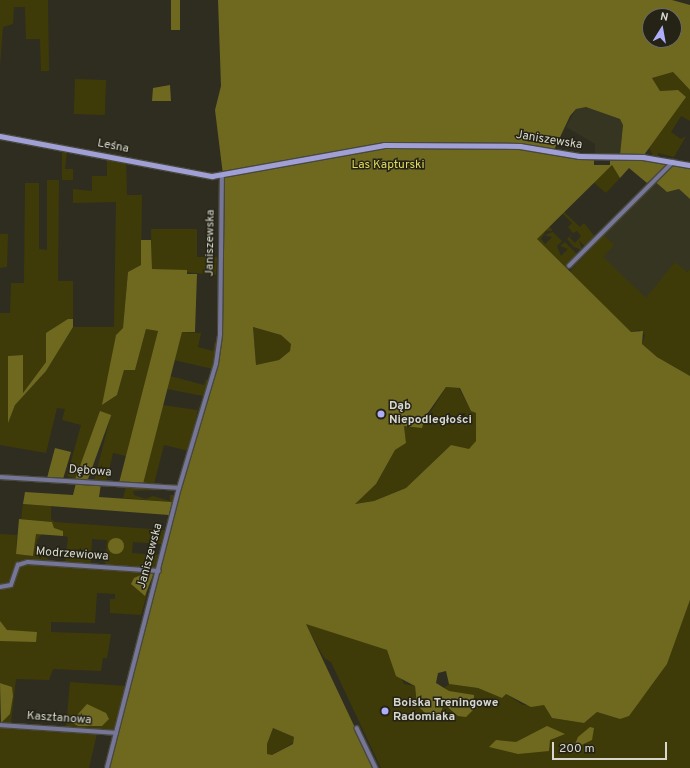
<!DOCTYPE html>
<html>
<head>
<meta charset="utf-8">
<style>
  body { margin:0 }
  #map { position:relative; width:690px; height:768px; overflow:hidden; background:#2e2d20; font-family:Overpass,sans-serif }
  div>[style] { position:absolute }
  .built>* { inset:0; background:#363521 }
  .green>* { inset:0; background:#3f3b08; transform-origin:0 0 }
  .forest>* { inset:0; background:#6f6920; transform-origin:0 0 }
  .round { border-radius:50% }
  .roads { filter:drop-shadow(1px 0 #49483c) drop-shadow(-1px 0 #49483c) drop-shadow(0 1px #49483c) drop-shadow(0 -1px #49483c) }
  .street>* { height:3.5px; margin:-1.75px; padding:0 1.75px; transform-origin:1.75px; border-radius:1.75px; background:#767699 }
  .secondary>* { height:4.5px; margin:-2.25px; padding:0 2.25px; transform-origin:2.25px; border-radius:2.25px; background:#a0a0d7 }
  .dots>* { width:11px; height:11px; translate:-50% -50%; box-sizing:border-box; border:2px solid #242316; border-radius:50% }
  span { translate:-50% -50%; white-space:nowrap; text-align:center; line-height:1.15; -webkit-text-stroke:3px #242316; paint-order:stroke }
  .street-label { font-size:12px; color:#d7d7cf }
  .park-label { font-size:12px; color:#e4da5c }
  .poi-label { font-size:12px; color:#d7d7cf; font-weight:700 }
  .left { translate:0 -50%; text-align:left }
  .north { position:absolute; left:642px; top:8px; width:40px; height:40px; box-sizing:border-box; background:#242316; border:1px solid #6c6b60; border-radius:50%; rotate:11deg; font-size:11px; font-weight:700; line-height:16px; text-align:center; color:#d7d7cf }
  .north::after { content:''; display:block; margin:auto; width:14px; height:18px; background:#afaefa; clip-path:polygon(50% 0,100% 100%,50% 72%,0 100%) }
  .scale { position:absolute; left:552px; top:742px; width:115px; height:18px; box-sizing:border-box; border:2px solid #d7d7cf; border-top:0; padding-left:5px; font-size:12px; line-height:14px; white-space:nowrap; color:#d7d7cf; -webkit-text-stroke:3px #242316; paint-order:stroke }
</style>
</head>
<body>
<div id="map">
  <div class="built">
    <div style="clip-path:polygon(586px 107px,620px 119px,623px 124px,620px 155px,595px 155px,595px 144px,566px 127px,576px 109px)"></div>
    <div style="clip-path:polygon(656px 182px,667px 192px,679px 189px,690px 199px,690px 269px,687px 272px,683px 269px,631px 332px,570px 272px,571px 268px)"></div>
  </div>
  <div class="green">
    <div style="clip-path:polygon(0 0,48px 0,49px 71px,41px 71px,40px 39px,26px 39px,25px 7px,14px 7px,13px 24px,3px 27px,0 66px)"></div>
    <div style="clip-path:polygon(673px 72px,690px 90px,690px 121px,681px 116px,671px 132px,681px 139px,686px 136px,674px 157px,658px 153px,658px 157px,654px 157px,649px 148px,676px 106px,683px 102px,678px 90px,660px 91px,652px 78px)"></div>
    <div style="left:106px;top:80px;width:35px;height:31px;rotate:92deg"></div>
    <div style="clip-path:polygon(62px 150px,67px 152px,65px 169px,73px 169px,73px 180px,62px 180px)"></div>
    <div style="clip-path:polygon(107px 157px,126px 161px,127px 195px,142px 195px,141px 265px,128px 272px,123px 328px,116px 335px,103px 405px,117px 395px,124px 370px,135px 370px,146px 329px,158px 331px,126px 456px,113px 453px,106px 482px,94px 481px,111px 415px,100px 412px,82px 481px,67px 476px,81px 425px,62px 420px,65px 409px,57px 408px,46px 453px,0 445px,0 304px,0 313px,10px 313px,11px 283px,24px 283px,25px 183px,39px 183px,39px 249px,47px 250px,47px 180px,59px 180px,58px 281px,73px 281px,73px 319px,46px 333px,46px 362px,23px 393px,23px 355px,8px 356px,8px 422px,15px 405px,46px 371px,73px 327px,114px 327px,116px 202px,73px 203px,73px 189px,92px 191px,92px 176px,107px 176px)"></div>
    <div style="clip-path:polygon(612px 165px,620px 178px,606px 193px,593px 182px)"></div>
    <div style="clip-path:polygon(0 168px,0 234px,8px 234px,7px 267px,0 268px)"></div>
    <div style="clip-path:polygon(563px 211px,580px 227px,584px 223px,595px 237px,585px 247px,579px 240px,582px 250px,574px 247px,567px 239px,572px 234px,570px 238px,575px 243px,581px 236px,577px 231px,573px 233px,568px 227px,572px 223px,562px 213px,549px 226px,553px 231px,546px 231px,541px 239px,545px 244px,552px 237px,544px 235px,553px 232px,562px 241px,557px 246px,561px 256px,568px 249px,560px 246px,565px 242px,577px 254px,566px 268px,537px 239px)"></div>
    <div style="clip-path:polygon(151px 229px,197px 229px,197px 257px,217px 257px,216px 275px,152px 269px)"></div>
    <div style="clip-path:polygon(604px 235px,614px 245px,603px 257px,646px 298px,675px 262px,687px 272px,690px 269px,690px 376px,657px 357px,642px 344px,645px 335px,639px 330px,631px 332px,570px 272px)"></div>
    <div style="clip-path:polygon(253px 327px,281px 335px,291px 344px,290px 351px,279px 360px,256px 365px)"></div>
    <div style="clip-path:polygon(182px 332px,201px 333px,198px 347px,213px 351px,215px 341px,218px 343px,213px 369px,174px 360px)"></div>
    <div style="clip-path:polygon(170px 376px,204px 385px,206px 379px,210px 380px,203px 396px,167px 389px)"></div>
    <div style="clip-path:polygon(446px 387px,459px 388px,471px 411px,476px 413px,476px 441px,469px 450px,451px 445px,406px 488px,374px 501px,354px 504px,376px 484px,395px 450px,406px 443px,404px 426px,430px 413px)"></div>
    <div style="clip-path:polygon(200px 399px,189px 451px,164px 445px,154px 484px,143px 484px,162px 405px,197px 410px)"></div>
    <div style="clip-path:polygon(126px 487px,165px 490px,133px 491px,134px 495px,146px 499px,153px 496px,170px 501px,170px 495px,174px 495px,172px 502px,123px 498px)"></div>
    <div style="clip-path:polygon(23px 504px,51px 506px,51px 519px,55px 522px,165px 530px,161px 544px,133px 542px,132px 553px,158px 555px,156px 565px,154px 569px,105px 565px,107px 540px,92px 539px,91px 564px,65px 562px,68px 537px,63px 536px,63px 531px,54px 529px,52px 522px,21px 519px)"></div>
    <div style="clip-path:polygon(0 534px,17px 535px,16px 554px,33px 556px,35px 534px,42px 534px,37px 540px,37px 553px,52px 561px,34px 560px,37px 564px,151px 571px,131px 583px,147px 594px,141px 615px,110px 613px,110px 599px,115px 599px,115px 594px,97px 593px,95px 623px,51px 622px,51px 632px,111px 634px,107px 658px,103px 658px,101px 671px,53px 669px,49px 680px,16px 679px,11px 724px,1px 723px,5px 684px,0 683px,0 588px,12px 586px,0 585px)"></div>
    <div style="clip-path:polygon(690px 600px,690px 768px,381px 768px,331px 662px,324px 658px,305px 623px,387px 650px,404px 684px,415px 686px,417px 705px,428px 713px,442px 712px,444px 688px,449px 684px,478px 688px,502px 698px,506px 694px,523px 705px,544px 705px,552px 718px,584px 723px,597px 712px,620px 719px,646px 693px,667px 664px)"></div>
    <div style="clip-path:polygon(70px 682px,126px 686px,115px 731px,66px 727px)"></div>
    <div style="clip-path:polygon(0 727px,97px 734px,89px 768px,0 768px)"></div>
    <div style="clip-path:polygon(273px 728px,294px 737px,293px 743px,272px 755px,267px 754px,267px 744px)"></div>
  </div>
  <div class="forest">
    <div style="left:171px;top:0;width:9px;height:30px"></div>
    <div style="clip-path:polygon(evenodd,218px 0,672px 0,690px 5px,690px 90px,673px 72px,652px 78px,660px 91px,678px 90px,686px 97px,644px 155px,620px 155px,623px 125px,620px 119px,586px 107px,576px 109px,570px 116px,553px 152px,594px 159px,594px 165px,610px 165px,610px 159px,658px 161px,690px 168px,690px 199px,679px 189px,667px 192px,652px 179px,647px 183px,629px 168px,620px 178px,612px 165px,537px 239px,631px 332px,643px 331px,642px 344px,657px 357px,690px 376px,690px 600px,667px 664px,629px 716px,620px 719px,597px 712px,584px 723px,552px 718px,544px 705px,531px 707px,506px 694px,502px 698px,478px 688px,449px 684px,446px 671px,438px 673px,436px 683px,449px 691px,474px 695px,474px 709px,466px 717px,458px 716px,444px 704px,440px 715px,426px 714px,417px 705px,415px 686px,396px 676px,387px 650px,306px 624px,374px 768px,108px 768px,164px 548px,214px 379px,222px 310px,224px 183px,215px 110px,221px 86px,218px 0,650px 16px,674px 16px,674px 40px,650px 40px,650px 16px,218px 0,253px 327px,281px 335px,291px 344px,290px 351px,279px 360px,256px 365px,253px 327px,218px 0,446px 387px,460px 388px,471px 411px,476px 413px,476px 441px,469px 449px,451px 445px,406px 488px,374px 501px,355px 504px,376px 484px,395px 450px,406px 443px,404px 426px,422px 428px,425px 417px,446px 387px,218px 0,273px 728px,294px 737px,293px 744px,272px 755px,267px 754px,267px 744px,273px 728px)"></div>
    <div style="clip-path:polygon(170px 85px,171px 101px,152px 101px,153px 88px)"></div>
    <div style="clip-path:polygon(141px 240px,151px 240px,152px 269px,187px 270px,187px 274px,197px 274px,195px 332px,182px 332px,143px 484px,119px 483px,158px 331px,146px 329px,135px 370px,124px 370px,117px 395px,102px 405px,116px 335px,123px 328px,128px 272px,141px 265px)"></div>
    <div style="clip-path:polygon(68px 319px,73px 319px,73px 327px,46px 371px,15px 405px,8px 423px,8px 356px,23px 355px,23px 393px,46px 362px,46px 333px)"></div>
    <div style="left:100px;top:411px;width:12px;height:72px;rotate:20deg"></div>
    <div style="clip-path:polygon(55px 448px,71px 452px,63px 479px,47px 478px)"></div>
    <div style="clip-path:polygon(76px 483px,101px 484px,99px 497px,172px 502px,169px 515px,23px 504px,25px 492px,73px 495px)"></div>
    <div style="clip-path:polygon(19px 519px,52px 522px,54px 528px,63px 531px,63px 536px,36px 534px,33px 556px,16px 554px)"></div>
    <div class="round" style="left:108px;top:538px;width:16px;height:16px"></div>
    <div style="clip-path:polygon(151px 571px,153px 575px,145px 596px,131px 584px,134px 578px)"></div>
    <div style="clip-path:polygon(0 621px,7px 630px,37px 632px,36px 642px,0 641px)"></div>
    <div style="clip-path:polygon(0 683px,12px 687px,13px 696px,10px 714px,1px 723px)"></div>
    <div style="clip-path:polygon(87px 704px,106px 713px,109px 719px,102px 726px,78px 726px,71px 722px)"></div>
    <div style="clip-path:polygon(547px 726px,565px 734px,550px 740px,549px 751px,518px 754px,489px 747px,496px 740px,516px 742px)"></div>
    <div style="clip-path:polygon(590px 727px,594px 728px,592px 740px,573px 749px,578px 737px)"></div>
  </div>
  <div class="roads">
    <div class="street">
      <div style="left:569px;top:266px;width:147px;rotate:-45deg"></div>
      <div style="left:0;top:477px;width:179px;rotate:3.5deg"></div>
      <div style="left:0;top:587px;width:11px;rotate:-10deg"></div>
      <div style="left:11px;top:585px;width:21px;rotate:-71deg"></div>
      <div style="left:18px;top:565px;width:10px;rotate:-17deg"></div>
      <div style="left:28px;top:562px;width:131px;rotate:3.9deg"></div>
      <div style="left:0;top:725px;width:116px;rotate:3.9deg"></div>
      <div style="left:357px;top:728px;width:44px;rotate:64.6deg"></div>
      <div style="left:107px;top:768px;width:289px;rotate:-75.6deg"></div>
      <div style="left:179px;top:488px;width:129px;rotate:-73.4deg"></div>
      <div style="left:216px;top:364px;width:30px;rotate:-82deg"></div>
      <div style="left:220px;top:334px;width:158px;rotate:-89.3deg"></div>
    </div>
    <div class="secondary">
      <div style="left:0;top:136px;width:216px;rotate:10.7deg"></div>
      <div style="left:212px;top:176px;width:175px;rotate:-10.2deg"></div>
      <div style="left:384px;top:145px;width:136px;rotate:0.4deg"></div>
      <div style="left:520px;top:146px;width:60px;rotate:9.6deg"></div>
      <div style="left:579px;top:156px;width:64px;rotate:0.9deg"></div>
      <div style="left:643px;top:157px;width:48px;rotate:9.7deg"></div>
    </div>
  </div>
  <div class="dots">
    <div style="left:381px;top:414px;background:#afaefa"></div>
    <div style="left:385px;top:711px;background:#afaefa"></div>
  </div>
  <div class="street-label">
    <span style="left:549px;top:141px;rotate:9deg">Janiszewska</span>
    <span style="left:113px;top:147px;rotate:11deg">Leśna</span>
    <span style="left:211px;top:243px;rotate:-89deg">Janiszewska</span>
    <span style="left:90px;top:472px;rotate:4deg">Dębowa</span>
    <span style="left:72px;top:555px;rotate:4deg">Modrzewiowa</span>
    <span style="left:151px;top:556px;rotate:-75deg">Janiszewska</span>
    <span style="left:59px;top:719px;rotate:4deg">Kasztanowa</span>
  </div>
  <div class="park-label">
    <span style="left:388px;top:166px">Las Kapturski</span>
  </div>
  <div class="poi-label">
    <span class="left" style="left:389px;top:414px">Dąb<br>Niepodległości</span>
    <span class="left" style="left:393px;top:711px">Boiska Treningowe<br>Radomiaka</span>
  </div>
  <div class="north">N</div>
  <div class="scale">200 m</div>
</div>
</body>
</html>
